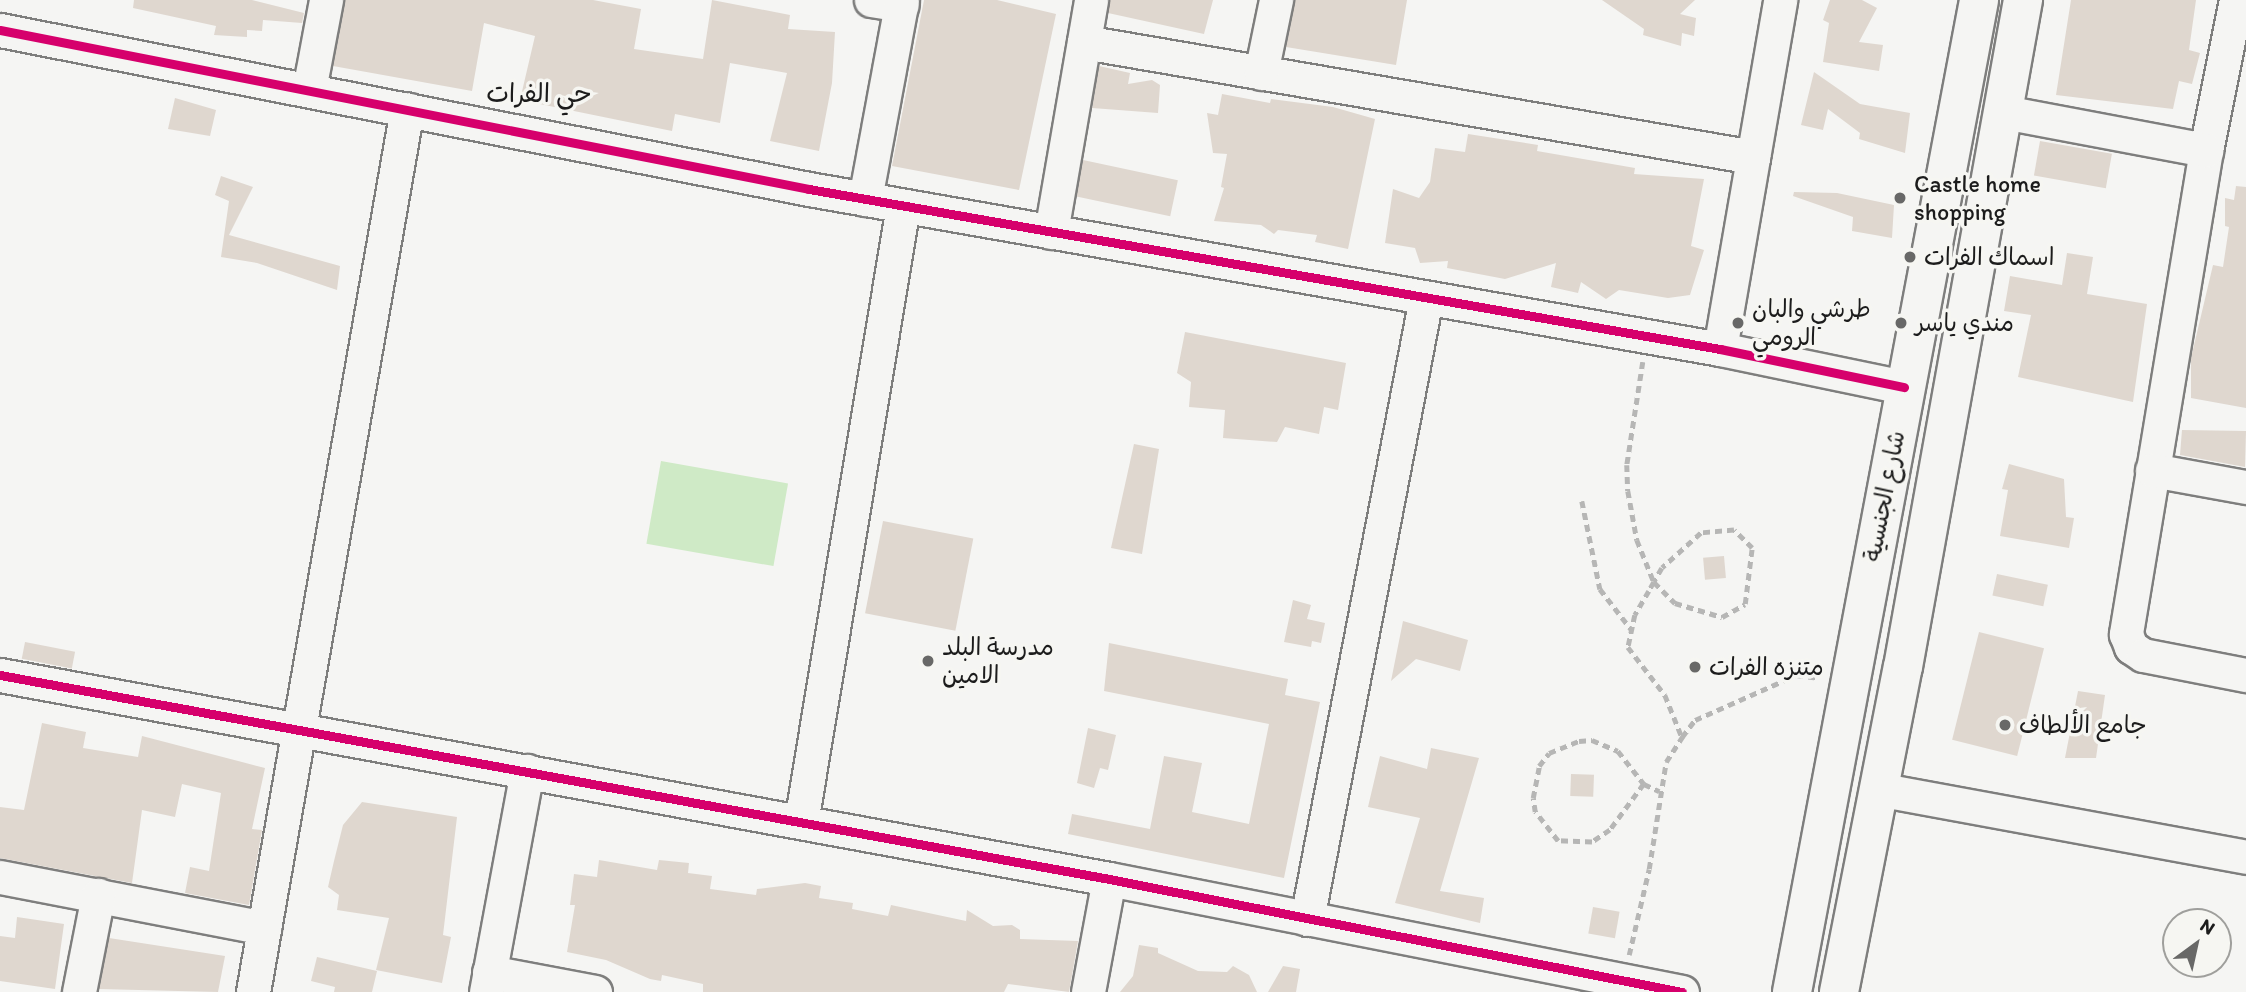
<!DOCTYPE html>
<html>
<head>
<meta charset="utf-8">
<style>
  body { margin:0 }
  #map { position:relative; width:2246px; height:992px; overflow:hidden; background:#f5f5f3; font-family:Itim,"Playpen Sans Arabic",sans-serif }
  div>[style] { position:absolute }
  .green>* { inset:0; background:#cfeac6; transform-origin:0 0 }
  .building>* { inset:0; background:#dfd7cf; transform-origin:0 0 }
  .path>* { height:4.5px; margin-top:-2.25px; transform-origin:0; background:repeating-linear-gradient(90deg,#b6b6b5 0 7px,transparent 0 12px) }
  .roads { filter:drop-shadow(2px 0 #7e7e7d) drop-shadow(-2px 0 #7e7e7d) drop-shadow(0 2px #7e7e7d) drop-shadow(0 -2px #7e7e7d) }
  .minor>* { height:33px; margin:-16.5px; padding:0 16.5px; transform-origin:16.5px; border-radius:16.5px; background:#f5f5f3 }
  .major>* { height:38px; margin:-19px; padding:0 19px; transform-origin:19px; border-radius:19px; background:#f5f5f3 }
  .cycleway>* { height:9px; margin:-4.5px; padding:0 4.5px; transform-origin:4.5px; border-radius:4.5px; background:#d6006c }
  .dots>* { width:19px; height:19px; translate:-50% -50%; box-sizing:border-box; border:4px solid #f6f6f2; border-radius:50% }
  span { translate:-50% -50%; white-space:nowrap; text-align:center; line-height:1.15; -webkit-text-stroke:7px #f6f6f2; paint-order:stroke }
  .poi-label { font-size:24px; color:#1c1c1c }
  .left { translate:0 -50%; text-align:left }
  .street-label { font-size:24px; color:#1c1c1c }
  .neighbourhood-label { font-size:26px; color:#1c1c1c }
  .north { position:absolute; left:2162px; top:908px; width:70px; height:70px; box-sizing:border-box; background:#f6f6f2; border:2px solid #9f9f9c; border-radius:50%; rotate:33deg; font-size:19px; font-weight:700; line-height:28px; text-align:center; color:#1c1c1c }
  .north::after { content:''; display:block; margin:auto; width:24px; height:32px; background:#686867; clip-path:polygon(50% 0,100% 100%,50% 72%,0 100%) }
</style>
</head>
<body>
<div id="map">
  <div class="green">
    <div style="left:661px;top:461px;width:129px;height:84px;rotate:10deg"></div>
  </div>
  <div class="building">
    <div style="clip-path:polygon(134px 0,252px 0,304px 13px,302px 23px,263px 20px,262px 31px,247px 30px,247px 37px,214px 35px,216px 26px,133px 8px)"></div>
    <div style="clip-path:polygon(345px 0,593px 0,641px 9px,634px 49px,703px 59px,712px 0,790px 15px,788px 29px,835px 32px,832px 83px,819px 151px,770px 141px,787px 73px,730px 63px,720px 123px,675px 114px,672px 131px,520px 100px,535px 36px,484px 23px,472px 91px,333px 66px)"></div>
    <div style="clip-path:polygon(924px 0,997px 0,1056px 14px,1019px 190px,892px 166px)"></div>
    <div style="clip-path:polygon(1110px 0,1213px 0,1204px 34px,1108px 13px)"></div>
    <div style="clip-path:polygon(1295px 0,1407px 0,1396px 65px,1286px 47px)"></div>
    <div style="clip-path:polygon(1602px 0,1695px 0,1680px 14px,1696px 18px,1694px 36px,1682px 33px,1681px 46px,1643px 35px,1644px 29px)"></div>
    <div style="clip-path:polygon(1830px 0,1862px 0,1877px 8px,1859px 42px,1883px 45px,1879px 71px,1823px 62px,1829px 23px,1823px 20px)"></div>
    <div style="clip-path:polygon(2071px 0,2196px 0,2189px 50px,2200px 53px,2192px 84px,2179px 81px,2173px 109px,2056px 95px)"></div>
    <div style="clip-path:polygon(1099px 66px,1130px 73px,1128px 84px,1152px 80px,1160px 85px,1158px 113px,1092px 108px)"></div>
    <div style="clip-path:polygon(1814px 72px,1860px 104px,1910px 113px,1905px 153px,1859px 139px,1860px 133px,1828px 109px,1823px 130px,1801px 125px)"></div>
    <div style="clip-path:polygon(1222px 94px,1270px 103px,1271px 99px,1333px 107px,1375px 119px,1348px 249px,1315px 242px,1317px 235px,1278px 230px,1274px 234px,1261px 225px,1214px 221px,1224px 188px,1221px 187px,1227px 154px,1213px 153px,1207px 113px,1218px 115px)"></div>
    <div style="clip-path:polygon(175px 98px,216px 110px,210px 136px,168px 129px)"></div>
    <div style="clip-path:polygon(1468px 134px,1538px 145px,1537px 151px,1635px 168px,1634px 174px,1704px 179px,1691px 246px,1704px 250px,1690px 295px,1668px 298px,1619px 290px,1606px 299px,1581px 282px,1578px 293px,1551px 287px,1556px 263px,1505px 279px,1447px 268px,1448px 261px,1420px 263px,1415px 248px,1385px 243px,1393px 189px,1419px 198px,1430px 182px,1435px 148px,1465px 152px)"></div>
    <div style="left:2040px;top:141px;width:73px;height:35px;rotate:10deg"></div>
    <div style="left:1083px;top:160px;width:97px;height:37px;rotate:12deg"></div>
    <div style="clip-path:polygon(221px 176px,253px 187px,229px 235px,340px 266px,337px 290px,257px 263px,221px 257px,229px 201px,215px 195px)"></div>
    <div style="clip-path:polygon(2236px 186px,2246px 187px,2246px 408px,2191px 398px,2191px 358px,2213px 265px,2223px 267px,2229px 227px,2225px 226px,2225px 198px,2234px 200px)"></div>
    <div style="clip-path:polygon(1794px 192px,1837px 193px,1894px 205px,1892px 238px,1852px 231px,1853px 217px,1793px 196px)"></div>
    <div style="clip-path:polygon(2067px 253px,2093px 257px,2087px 294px,2147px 304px,2133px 402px,2018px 377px,2031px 315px,2004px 311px,2010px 276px,2062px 285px)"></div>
    <div style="clip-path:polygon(1185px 332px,1346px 363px,1338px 410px,1324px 407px,1319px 434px,1285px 427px,1277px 442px,1223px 438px,1225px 410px,1189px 407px,1191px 382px,1177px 373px)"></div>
    <div style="clip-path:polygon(2182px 430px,2246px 431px,2245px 467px,2180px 455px)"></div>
    <div style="clip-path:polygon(1134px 444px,1159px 449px,1142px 554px,1111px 548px)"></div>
    <div style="clip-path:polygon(2009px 464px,2064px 479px,2066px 517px,2074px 518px,2069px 548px,2000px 536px,2008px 490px,2002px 489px)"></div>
    <div style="left:883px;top:521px;width:92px;height:94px;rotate:11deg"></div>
    <div style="left:1724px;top:556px;width:22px;height:21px;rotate:85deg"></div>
    <div style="left:1997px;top:574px;width:52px;height:22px;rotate:12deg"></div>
    <div style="clip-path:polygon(1293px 600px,1311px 605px,1307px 619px,1325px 623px,1321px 643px,1312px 641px,1311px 647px,1284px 642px)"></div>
    <div style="clip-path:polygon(1403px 621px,1468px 640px,1460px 671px,1416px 659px,1391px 681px)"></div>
    <div style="left:1979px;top:632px;width:67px;height:111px;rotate:14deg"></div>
    <div style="left:25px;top:642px;width:51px;height:17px;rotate:11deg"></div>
    <div style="clip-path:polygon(1109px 643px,1288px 679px,1285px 695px,1320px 702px,1284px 878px,1068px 834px,1072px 814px,1150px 829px,1164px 756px,1202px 763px,1192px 812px,1249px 824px,1269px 724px,1104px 691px)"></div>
    <div style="clip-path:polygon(2078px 691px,2105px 695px,2096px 758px,2065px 758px)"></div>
    <div style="clip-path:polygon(42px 723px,86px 732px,83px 748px,138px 757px,142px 736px,265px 768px,252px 829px,262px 830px,249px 905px,185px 893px,190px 867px,209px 871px,221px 793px,182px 784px,175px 817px,142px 810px,132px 883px,0 858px,0 807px,24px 810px)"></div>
    <div style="clip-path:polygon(1088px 728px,1116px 735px,1108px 770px,1100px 768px,1094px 788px,1077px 783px)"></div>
    <div style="clip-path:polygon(1431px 748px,1479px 758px,1440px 891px,1484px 898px,1480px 923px,1395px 903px,1420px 818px,1368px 807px,1380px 756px,1427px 769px)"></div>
    <div style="left:1571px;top:774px;width:23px;height:22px;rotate:2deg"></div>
    <div style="clip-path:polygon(362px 802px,457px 817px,443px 935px,451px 937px,442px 983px,376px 970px,389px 918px,337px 910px,339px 895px,328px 887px,334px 861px,343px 825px)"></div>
    <div style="clip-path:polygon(599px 860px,657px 870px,659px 860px,689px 863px,688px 873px,712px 876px,710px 889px,756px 895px,757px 889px,805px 883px,821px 886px,819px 898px,853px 903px,852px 909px,888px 916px,891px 905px,966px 921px,967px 910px,993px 926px,1012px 925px,1020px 930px,1020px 939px,1078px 941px,1069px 992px,1008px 984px,1004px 992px,703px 992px,703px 984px,662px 975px,661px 981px,650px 979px,606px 960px,567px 952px,575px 905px,570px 905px,574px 874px,597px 877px)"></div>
    <div style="left:1593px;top:907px;width:27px;height:27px;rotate:10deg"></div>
    <div style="clip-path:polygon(17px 917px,64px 924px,55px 989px,0 981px,0 936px,15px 938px)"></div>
    <div style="clip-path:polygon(109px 938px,225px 956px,218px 992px,99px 989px)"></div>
    <div style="clip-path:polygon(1139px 945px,1158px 948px,1158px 953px,1198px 971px,1227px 972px,1233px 966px,1249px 975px,1257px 992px,1120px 992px,1133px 976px)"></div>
    <div style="clip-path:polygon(317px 957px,377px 971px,372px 992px,334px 992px,335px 987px,311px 981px)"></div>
    <div style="clip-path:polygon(1283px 966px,1300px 969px,1296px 992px,1268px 992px)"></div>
  </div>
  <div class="path">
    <div style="left:1643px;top:362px;width:104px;rotate:98.8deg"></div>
    <div style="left:1627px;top:465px;width:26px;rotate:88deg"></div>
    <div style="left:1628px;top:491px;width:50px;rotate:79.6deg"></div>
    <div style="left:1637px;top:540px;width:45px;rotate:68deg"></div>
    <div style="left:1654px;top:582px;width:30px;rotate:45deg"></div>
    <div style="left:1675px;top:603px;width:49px;rotate:16.6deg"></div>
    <div style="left:1722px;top:617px;width:26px;rotate:-29deg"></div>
    <div style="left:1745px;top:604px;width:56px;rotate:-82.9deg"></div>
    <div style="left:1752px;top:548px;width:25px;rotate:-135deg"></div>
    <div style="left:1734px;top:530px;width:33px;rotate:175deg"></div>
    <div style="left:1701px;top:533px;width:52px;rotate:138.1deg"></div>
    <div style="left:1662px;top:568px;width:16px;rotate:120deg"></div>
    <div style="left:1654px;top:582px;width:10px;rotate:119deg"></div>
    <div style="left:1649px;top:591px;width:28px;rotate:120deg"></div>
    <div style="left:1635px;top:615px;width:33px;rotate:102deg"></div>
    <div style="left:1628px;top:647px;width:61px;rotate:52.4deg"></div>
    <div style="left:1665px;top:695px;width:45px;rotate:68deg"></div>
    <div style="left:1582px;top:501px;width:90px;rotate:78.4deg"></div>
    <div style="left:1600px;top:589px;width:51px;rotate:52.2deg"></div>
    <div style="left:1644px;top:784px;width:57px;rotate:126.5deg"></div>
    <div style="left:1610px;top:830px;width:22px;rotate:146deg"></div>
    <div style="left:1592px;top:842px;width:34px;rotate:-178deg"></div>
    <div style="left:1558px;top:841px;width:37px;rotate:-128deg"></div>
    <div style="left:1535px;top:812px;width:14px;rotate:-98deg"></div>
    <div style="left:1533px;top:798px;width:33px;rotate:-79deg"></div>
    <div style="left:1539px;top:766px;width:16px;rotate:-52deg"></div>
    <div style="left:1549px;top:753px;width:32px;rotate:-22deg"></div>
    <div style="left:1579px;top:741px;width:13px;rotate:-4deg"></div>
    <div style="left:1592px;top:740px;width:28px;rotate:23deg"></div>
    <div style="left:1618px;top:751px;width:42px;rotate:51.8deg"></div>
    <div style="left:1644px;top:784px;width:17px;rotate:25deg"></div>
    <div style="left:1629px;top:955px;width:88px;rotate:-76.9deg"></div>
    <div style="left:1649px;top:869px;width:108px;rotate:-81deg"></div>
    <div style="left:1666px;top:762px;width:30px;rotate:-57deg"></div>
    <div style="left:1682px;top:737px;width:21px;rotate:-53deg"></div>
    <div style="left:1695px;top:720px;width:111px;rotate:-24deg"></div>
    <div style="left:1796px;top:675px;width:24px;rotate:7deg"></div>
  </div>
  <div class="roads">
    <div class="minor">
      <div style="left:871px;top:0;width:31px;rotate:9deg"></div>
      <div style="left:2236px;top:0;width:153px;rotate:101.3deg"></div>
      <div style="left:2206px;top:150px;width:491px;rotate:99.4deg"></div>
      <div style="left:2126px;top:634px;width:14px;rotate:69deg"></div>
      <div style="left:2131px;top:647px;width:14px;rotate:34deg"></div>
      <div style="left:2143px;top:655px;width:105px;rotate:11deg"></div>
      <div style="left:0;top:30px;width:824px;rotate:11.12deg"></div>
      <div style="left:809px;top:189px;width:925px;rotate:9.96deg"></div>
      <div style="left:1720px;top:349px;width:188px;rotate:11.7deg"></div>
      <div style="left:1084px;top:42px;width:679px;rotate:9.75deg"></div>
      <div style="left:1261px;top:73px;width:75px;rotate:-78.4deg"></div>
      <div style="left:309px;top:90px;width:92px;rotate:-79.3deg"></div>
      <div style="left:2004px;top:112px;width:206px;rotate:10.7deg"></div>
      <div style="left:865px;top:199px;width:202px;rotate:-79.5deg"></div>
      <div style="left:1051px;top:232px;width:235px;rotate:-80.2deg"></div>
      <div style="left:1720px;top:349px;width:354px;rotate:-80.2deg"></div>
      <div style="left:2152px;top:470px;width:96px;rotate:10.3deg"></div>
      <div style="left:0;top:675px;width:1128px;rotate:10.42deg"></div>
      <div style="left:1109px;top:879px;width:584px;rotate:11.16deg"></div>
      <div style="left:1877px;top:789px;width:375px;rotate:10.4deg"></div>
      <div style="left:801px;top:822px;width:624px;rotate:-80.6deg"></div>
      <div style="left:0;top:877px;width:269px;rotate:10.9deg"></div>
      <div style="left:1307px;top:919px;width:632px;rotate:-79.15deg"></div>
      <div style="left:489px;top:972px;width:108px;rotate:10.7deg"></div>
      <div style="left:79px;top:992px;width:99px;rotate:-78.9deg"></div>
      <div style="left:253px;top:992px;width:896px;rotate:-80.11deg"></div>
      <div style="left:486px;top:992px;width:225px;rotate:-79.5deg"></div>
      <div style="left:1088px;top:992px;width:115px;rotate:-79.5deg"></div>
    </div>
    <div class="major">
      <div style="left:1792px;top:992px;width:1009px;rotate:-79.32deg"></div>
      <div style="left:1839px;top:992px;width:331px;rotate:-78.9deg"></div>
      <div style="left:1903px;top:667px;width:678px;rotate:-79.8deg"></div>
    </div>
  </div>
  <div class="cycleway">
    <div style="left:0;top:30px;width:824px;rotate:11.12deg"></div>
    <div style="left:809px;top:189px;width:925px;rotate:9.96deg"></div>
    <div style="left:1720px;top:349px;width:188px;rotate:11.7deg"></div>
    <div style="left:0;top:675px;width:1128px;rotate:10.42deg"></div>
    <div style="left:1109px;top:879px;width:584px;rotate:11.16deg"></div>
  </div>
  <div class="dots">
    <div style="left:1900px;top:198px;background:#686867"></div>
    <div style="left:1910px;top:257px;background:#686867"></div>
    <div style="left:1738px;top:323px;background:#686867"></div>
    <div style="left:1901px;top:323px;background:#686867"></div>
    <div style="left:928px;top:661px;background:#686867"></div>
    <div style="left:1695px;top:667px;background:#686867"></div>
    <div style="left:2005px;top:725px;background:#686867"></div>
  </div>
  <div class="poi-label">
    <span class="left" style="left:1914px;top:198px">Castle home<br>shopping</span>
    <span class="left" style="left:1924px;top:257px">اسماك الفرات</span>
    <span class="left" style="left:1752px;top:323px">طرشي والبان<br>الرومي</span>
    <span class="left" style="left:1915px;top:323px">مندي ياسر</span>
    <span class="left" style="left:942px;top:661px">مدرسة البلد<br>الامين</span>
    <span class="left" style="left:1709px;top:667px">متنزه الفرات</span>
    <span class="left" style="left:2019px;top:725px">جامع الألطاف</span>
  </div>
  <div class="street-label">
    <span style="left:1884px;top:496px;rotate:-79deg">شارع الجنسية</span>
  </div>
  <div class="neighbourhood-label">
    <span style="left:539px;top:94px">حي الفرات</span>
  </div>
  <div class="north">N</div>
</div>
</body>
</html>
